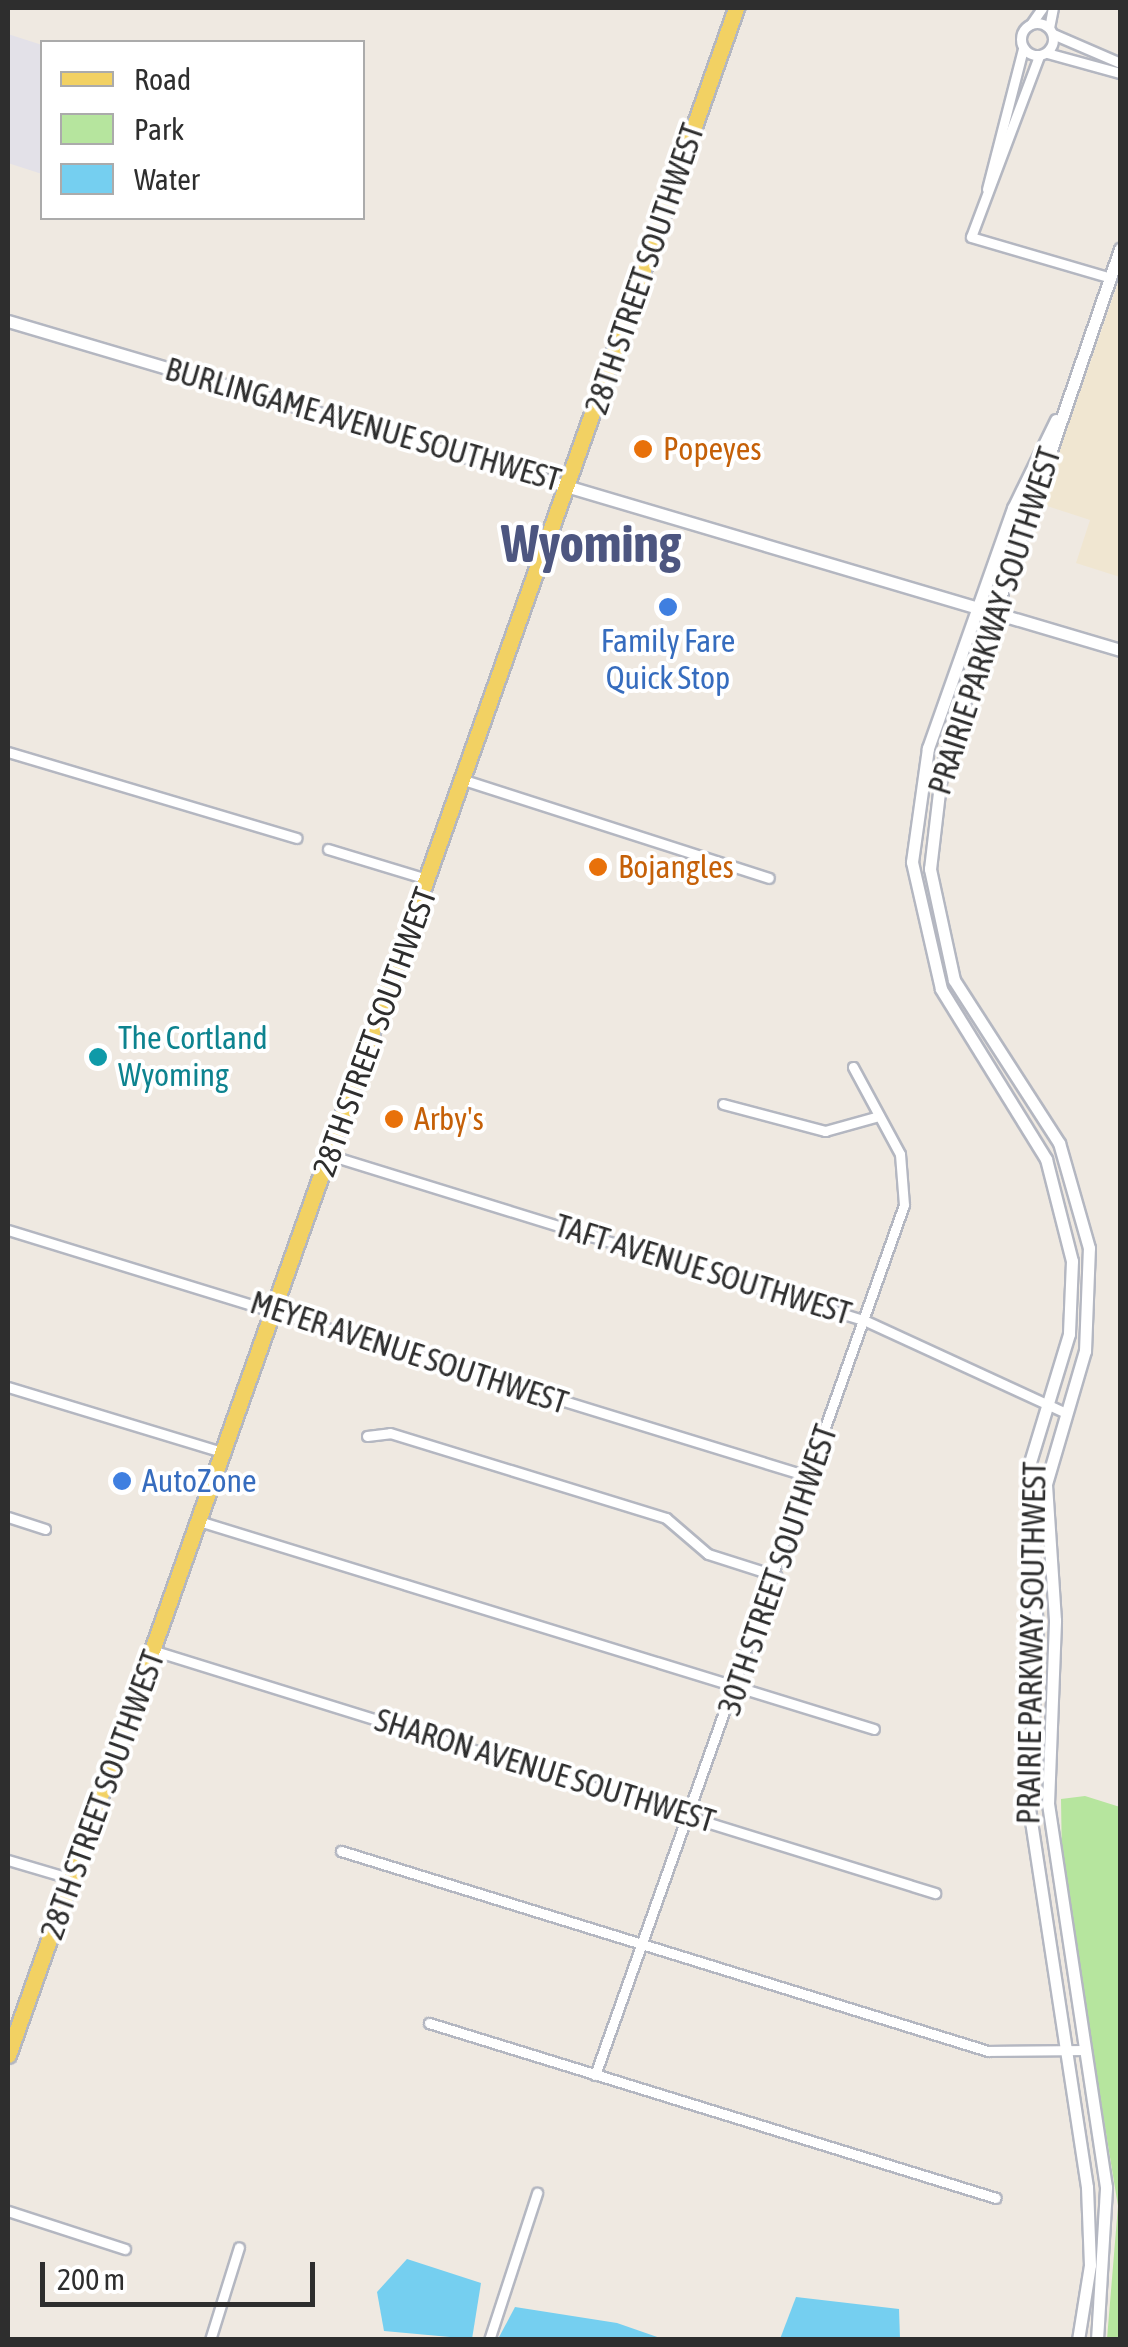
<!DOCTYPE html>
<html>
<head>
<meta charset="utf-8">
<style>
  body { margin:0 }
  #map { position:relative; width:1128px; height:2347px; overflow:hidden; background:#efe9e1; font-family:"Asap Condensed",sans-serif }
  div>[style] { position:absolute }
  .industrial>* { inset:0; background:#e3e1e8 }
  .education>* { inset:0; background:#f0e6d1 }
  .green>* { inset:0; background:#b6e59e }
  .water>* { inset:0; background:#75cff0 }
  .roads { filter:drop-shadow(2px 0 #b4b7c1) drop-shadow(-2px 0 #b4b7c1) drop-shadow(0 2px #b4b7c1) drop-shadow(0 -2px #b4b7c1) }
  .minor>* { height:9px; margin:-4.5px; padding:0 4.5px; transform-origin:4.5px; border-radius:4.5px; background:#fff }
  .minor>.ring { margin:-4.5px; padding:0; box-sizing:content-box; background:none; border:9px solid #fff; border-radius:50% }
  .tertiary>* { height:11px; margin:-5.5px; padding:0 5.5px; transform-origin:5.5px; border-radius:5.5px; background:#fff }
  .primary>* { height:15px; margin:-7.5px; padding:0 7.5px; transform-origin:7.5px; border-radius:7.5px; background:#f2d163 }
  .dots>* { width:28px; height:28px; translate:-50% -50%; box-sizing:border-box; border:5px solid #fff; border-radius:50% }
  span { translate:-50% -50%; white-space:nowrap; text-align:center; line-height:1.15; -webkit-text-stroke:8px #fff; paint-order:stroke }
  .street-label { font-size:32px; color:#2e2e2e }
  .food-label { font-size:32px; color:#c56008 }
  .left { translate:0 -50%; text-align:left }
  .shop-label { font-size:32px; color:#366cbe }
  .culture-label { font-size:32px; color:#0d838f }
  .town-label { font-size:52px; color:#4d5680; font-weight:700 }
  .frame { position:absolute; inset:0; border:10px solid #2e2e2e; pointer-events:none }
  .legend { position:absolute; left:40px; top:40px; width:325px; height:180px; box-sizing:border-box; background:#fff; border:2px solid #ababab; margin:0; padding:12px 18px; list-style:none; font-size:30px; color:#2e2e2e }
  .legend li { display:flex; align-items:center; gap:20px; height:50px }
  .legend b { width:50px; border:2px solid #ababab }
  .scale { position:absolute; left:40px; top:2262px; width:275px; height:45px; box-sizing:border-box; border:5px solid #2e2e2e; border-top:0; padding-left:12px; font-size:30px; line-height:35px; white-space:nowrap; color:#2e2e2e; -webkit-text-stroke:8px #fff; paint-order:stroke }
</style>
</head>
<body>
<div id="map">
  <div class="industrial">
    <div style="clip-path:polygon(8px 34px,42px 45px,42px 174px,8px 163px)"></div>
  </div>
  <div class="education">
    <div style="clip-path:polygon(1120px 277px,1120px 577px,1076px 563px,1090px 520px,1041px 504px)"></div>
  </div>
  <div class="green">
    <div style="clip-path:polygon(1085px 1796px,1120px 1807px,1120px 2339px,1107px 2339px,1118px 2206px,1062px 1864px,1061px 1799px)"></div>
  </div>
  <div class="water">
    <div style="clip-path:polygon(407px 2259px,481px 2283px,472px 2339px,384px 2331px,377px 2292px)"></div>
    <div style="clip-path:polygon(796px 2297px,899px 2309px,900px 2339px,780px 2339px)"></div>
    <div style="clip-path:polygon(515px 2307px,617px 2323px,663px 2339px,498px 2339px)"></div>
  </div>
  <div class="roads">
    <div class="minor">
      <div class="ring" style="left:1021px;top:23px;width:23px;height:23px"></div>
      <div style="left:1031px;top:24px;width:19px;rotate:-55deg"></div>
      <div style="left:1049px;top:28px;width:20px;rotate:-79deg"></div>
      <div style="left:1053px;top:34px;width:73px;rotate:23.4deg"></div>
      <div style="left:1047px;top:53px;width:76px;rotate:15.3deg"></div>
      <div style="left:1039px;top:56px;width:193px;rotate:110.6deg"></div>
      <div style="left:971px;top:237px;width:146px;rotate:16.3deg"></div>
      <div style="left:987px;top:189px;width:145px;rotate:-75.6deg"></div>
      <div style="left:8px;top:752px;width:301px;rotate:16.6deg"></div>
      <div style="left:464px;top:780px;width:320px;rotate:17.8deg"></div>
      <div style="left:328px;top:849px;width:103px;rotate:16.9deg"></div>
      <div style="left:723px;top:1104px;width:106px;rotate:14.8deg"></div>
      <div style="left:825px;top:1131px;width:56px;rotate:-15.5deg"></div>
      <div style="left:332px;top:1156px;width:559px;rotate:17.17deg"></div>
      <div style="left:866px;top:1321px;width:218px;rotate:24.7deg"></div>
      <div style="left:8px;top:1230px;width:840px;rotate:17.1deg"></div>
      <div style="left:8px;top:1387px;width:227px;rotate:16.9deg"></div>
      <div style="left:367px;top:1436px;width:23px;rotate:-7deg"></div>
      <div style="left:390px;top:1433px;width:289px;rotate:17.1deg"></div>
      <div style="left:666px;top:1518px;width:55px;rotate:40.6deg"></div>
      <div style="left:708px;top:1554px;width:72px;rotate:17.7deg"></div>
      <div style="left:8px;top:1517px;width:39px;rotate:18deg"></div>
      <div style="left:202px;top:1522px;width:703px;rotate:17.12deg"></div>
      <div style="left:155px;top:1651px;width:817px;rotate:17.24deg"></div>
      <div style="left:341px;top:1851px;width:677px;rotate:17.18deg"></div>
      <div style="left:988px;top:2051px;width:94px;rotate:-0.6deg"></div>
      <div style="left:8px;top:1860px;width:67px;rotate:16.5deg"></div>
      <div style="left:429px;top:2023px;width:593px;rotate:17.15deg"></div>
      <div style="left:595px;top:2075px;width:923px;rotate:-70.45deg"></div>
      <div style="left:904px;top:1205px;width:51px;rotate:-94.5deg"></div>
      <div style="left:900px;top:1154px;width:99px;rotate:-118.4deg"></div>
      <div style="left:8px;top:2211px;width:123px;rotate:18deg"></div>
      <div style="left:210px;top:2340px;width:97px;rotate:-72.7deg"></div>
      <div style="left:489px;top:2340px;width:155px;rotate:-71.9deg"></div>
    </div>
    <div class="tertiary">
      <div style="left:8px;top:321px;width:1160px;rotate:16.48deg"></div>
      <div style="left:1056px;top:420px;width:98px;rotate:116deg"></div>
      <div style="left:1013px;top:508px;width:255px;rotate:109.5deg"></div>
      <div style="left:928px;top:748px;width:115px;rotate:98deg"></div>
      <div style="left:912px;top:862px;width:130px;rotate:77.1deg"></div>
      <div style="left:941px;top:989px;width:200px;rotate:58.3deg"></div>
      <div style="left:1046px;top:1159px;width:105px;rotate:75.7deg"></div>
      <div style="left:1072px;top:1261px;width:73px;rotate:92.4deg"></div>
      <div style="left:1069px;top:1334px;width:134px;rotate:106.9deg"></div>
      <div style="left:1030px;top:1462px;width:172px;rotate:87.7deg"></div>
      <div style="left:1037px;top:1634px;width:174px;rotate:92.6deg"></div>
      <div style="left:1029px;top:1808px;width:383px;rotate:81.3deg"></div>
      <div style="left:1087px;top:2187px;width:78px;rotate:87.8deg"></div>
      <div style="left:1090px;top:2265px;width:76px;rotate:99.1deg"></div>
      <div style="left:1097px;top:2340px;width:153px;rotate:-86.6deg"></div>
      <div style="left:1106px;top:2187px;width:387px;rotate:-98.6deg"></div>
      <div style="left:1048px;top:1804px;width:184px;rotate:-87.8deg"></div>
      <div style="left:1055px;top:1620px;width:136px;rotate:-93.8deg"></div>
      <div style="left:1046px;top:1484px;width:139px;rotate:-73.7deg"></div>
      <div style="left:1085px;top:1351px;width:103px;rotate:-87.8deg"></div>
      <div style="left:1089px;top:1248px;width:109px;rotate:-105.9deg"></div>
      <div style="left:1059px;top:1143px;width:194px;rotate:-122.8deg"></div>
      <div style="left:954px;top:980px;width:114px;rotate:-102.2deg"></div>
      <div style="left:930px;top:869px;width:103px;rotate:-83.3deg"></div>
      <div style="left:942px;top:767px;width:548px;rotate:-71.04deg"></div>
    </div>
    <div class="primary">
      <div style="left:8px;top:2055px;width:2173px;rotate:-70.42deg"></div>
    </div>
  </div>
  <div class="dots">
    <div style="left:643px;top:449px;background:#e8710a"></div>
    <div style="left:668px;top:607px;background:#3f7fe0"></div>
    <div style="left:598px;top:867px;background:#e8710a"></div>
    <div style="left:98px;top:1057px;background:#0f9aa8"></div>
    <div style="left:394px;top:1119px;background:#e8710a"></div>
    <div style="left:122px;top:1481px;background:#3f7fe0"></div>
  </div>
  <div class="street-label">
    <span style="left:645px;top:269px;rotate:-71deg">28TH STREET SOUTHWEST</span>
    <span style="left:363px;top:425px;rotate:16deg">BURLINGAME AVENUE SOUTHWEST</span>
    <span style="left:995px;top:621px;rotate:-72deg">PRAIRIE PARKWAY SOUTHWEST</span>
    <span style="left:375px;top:1032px;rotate:-70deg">28TH STREET SOUTHWEST</span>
    <span style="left:703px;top:1270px;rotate:17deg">TAFT AVENUE SOUTHWEST</span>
    <span style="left:409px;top:1353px;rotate:18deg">MEYER AVENUE SOUTHWEST</span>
    <span style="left:778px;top:1570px;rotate:-71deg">30TH STREET SOUTHWEST</span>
    <span style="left:1032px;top:1643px;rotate:-89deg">PRAIRIE PARKWAY SOUTHWEST</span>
    <span style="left:545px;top:1771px;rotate:17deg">SHARON AVENUE SOUTHWEST</span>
    <span style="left:103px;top:1795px;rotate:-70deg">28TH STREET SOUTHWEST</span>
  </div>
  <div class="food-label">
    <span class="left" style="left:663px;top:449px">Popeyes</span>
    <span class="left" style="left:618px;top:867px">Bojangles</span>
    <span class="left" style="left:414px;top:1119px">Arby's</span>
  </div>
  <div class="shop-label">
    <span style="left:668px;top:660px">Family Fare<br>Quick Stop</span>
    <span class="left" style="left:142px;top:1481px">AutoZone</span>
  </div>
  <div class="culture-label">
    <span class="left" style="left:118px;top:1057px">The Cortland<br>Wyoming</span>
  </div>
  <div class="town-label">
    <span style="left:591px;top:544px">Wyoming</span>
  </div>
  <div class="frame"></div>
  <ul class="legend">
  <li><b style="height:12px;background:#f2d163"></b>Road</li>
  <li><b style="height:28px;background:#b6e59e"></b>Park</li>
  <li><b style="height:28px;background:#75cff0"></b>Water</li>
  </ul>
  <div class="scale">200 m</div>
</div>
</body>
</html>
